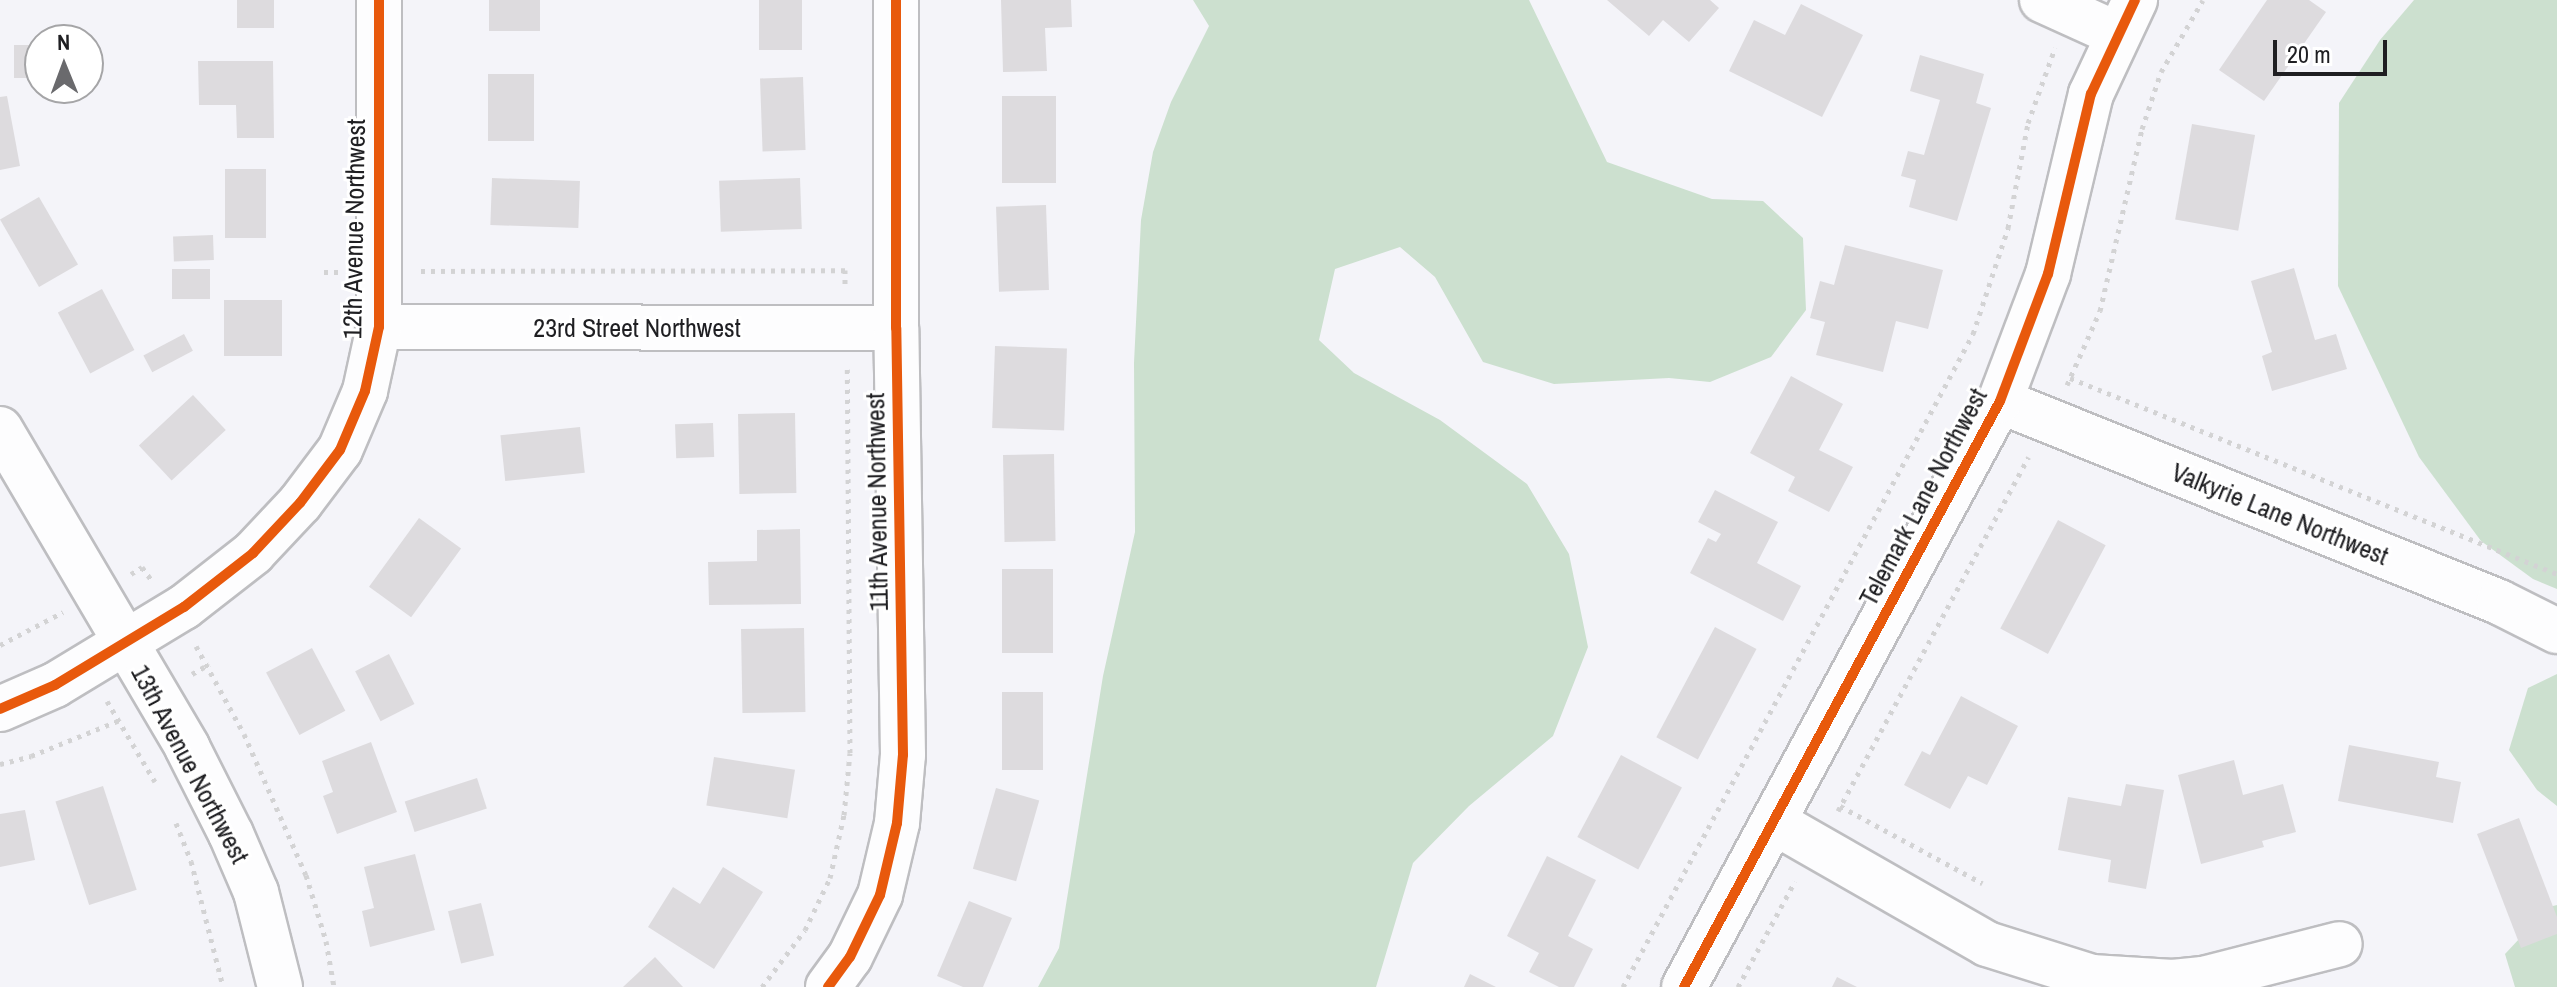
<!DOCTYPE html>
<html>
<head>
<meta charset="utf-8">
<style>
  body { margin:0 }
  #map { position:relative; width:2557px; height:987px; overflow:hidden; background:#f4f4f9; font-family:"Archivo Narrow",sans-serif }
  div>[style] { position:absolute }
  .forest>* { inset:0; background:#cce0cf }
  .building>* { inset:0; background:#dddbde; transform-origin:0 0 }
  .path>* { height:5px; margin-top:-2.5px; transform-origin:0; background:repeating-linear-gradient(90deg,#d3d3d4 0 4px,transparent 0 10px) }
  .roads { filter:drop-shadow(2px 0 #bebec1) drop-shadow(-2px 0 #bebec1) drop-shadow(0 2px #bebec1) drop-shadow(0 -2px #bebec1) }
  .street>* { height:44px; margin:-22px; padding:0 22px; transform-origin:22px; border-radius:22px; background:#fdfdfe }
  .cycleway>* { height:10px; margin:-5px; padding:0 5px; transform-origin:5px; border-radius:5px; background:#e8590c }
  span { translate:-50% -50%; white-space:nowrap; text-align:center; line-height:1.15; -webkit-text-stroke:6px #fff; paint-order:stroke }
  .street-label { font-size:26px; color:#1f1f22 }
  .north { position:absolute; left:24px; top:24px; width:80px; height:80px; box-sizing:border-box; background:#fff; border:2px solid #a5a5a7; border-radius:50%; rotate:359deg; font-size:22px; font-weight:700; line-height:32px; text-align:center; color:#1f1f22 }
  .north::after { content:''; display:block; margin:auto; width:28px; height:36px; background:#6a6a6d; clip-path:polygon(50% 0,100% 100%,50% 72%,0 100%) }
  .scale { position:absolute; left:2273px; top:40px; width:114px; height:36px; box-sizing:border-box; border:4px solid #1f1f22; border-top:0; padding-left:10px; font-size:24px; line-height:28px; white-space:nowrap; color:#1f1f22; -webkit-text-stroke:6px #fff; paint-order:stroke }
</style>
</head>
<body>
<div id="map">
  <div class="forest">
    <div style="clip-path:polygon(1193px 0,1529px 0,1607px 162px,1712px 199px,1763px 201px,1803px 238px,1806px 310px,1771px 357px,1710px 382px,1669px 378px,1554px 384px,1483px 362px,1435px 277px,1400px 247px,1335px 269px,1319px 340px,1354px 373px,1440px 420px,1527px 484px,1569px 554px,1588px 647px,1553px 736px,1469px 806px,1413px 863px,1376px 987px,1038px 987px,1059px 948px,1103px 676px,1135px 532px,1134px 363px,1141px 220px,1153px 152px,1171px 102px,1209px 26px)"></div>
    <div style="clip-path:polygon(2414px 0,2557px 0,2557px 589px,2533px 579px,2481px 541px,2419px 457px,2338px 286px,2339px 103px,2380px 40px)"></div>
    <div style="clip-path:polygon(2557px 674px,2557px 806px,2537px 790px,2509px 750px,2528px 688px)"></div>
    <div style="clip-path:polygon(2557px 905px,2557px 987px,2515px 987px,2505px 954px,2549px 907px)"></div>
  </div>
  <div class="building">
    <div style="left:237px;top:0;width:37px;height:28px"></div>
    <div style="left:489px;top:0;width:51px;height:31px"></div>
    <div style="left:759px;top:0;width:43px;height:50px"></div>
    <div style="clip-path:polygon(1001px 0,1071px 0,1072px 27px,1045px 28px,1047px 71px,1003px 72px)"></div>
    <div style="clip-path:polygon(1607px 0,1710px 0,1719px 8px,1689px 42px,1663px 20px,1649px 36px)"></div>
    <div style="clip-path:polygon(2267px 0,2309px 0,2326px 12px,2264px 101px,2219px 70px)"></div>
    <div style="clip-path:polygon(1801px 4px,1863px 35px,1822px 117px,1729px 71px,1754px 20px,1785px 35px)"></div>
    <div style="left:14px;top:45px;width:26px;height:33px"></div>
    <div style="clip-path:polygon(1920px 55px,1984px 74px,1976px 103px,1991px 108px,1957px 221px,1909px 207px,1916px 180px,1901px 176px,1908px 151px,1924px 155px,1940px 100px,1910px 91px)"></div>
    <div style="clip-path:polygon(198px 61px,273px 61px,274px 138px,237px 138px,236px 105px,199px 105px)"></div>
    <div style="left:488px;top:74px;width:46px;height:67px"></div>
    <div style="left:803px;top:77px;width:73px;height:43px;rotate:88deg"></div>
    <div style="clip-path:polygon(7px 96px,20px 166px,0 170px,0 97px)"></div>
    <div style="left:1002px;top:96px;width:54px;height:87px"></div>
    <div style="left:2192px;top:124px;width:64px;height:97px;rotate:10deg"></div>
    <div style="left:225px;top:169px;width:41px;height:69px"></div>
    <div style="left:492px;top:178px;width:88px;height:47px;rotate:2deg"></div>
    <div style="left:800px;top:178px;width:51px;height:81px;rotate:88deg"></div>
    <div style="left:39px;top:197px;width:78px;height:45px;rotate:60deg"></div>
    <div style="left:1046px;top:205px;width:85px;height:50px;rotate:88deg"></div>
    <div style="left:213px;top:235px;width:25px;height:40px;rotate:88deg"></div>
    <div style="clip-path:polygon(1845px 245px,1943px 270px,1928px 329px,1896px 321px,1883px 372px,1816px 355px,1825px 322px,1810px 318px,1820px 281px,1834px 285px)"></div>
    <div style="clip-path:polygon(2294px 268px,2315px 340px,2336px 334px,2347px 369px,2272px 391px,2262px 356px,2272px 352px,2251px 281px)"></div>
    <div style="left:172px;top:269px;width:38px;height:30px"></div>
    <div style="left:102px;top:289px;width:69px;height:50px;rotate:62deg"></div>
    <div style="left:282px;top:300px;width:56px;height:58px;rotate:90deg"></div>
    <div style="left:184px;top:334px;width:19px;height:46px;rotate:62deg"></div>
    <div style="left:995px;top:346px;width:72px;height:82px;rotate:2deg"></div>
    <div style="clip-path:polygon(1791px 376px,1843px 404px,1819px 450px,1853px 467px,1829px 512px,1788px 491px,1795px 477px,1750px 453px)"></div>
    <div style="left:193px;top:395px;width:48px;height:74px;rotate:47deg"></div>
    <div style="left:795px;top:413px;width:80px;height:57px;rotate:89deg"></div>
    <div style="left:713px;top:423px;width:34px;height:38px;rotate:88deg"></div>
    <div style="left:580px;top:427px;width:46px;height:80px;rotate:84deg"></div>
    <div style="left:1054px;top:454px;width:87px;height:51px;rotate:89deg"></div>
    <div style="clip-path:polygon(1715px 490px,1778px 522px,1757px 563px,1801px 586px,1783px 621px,1690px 573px,1708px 538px,1716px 542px,1721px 534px,1698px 522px)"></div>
    <div style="left:419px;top:518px;width:52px;height:85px;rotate:36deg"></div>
    <div style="left:2058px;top:520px;width:54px;height:123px;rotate:28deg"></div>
    <div style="clip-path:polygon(800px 529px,801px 604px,709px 605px,708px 562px,757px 561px,757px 530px)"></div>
    <div style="left:1002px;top:569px;width:51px;height:84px"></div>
    <div style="left:1715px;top:627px;width:47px;height:125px;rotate:28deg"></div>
    <div style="left:804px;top:628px;width:84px;height:63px;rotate:89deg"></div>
    <div style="left:312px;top:648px;width:71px;height:52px;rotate:62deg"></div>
    <div style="left:389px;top:654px;width:56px;height:38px;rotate:63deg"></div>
    <div style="left:1002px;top:692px;width:41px;height:78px"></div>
    <div style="clip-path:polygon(1961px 696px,2018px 726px,1987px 785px,1968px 776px,1950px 809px,1904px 785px,1922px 751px,1930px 755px)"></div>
    <div style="clip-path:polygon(371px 742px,397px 812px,337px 834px,323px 796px,333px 792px,322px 761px)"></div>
    <div style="clip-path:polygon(2349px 745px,2439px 762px,2436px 777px,2461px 782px,2453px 823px,2338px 801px)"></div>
    <div style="left:1621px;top:755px;width:69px;height:93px;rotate:28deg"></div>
    <div style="left:714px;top:757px;width:82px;height:49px;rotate:9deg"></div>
    <div style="clip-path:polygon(2234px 760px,2243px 795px,2283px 784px,2296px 832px,2262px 841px,2264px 847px,2201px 864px,2178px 775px)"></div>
    <div style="left:477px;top:778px;width:32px;height:76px;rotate:72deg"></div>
    <div style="clip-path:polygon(2126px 784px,2164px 790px,2146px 889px,2108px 882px,2111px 860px,2058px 850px,2068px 797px,2121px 806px)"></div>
    <div style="left:103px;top:786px;width:109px;height:50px;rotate:72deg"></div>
    <div style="left:996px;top:788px;width:45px;height:84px;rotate:16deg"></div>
    <div style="clip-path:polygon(25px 810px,35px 860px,0 867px,0 814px)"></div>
    <div style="clip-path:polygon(2519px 818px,2557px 917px,2557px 934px,2521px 948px,2477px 834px)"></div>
    <div style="clip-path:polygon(415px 854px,435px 930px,370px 947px,362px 911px,374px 908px,364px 867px)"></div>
    <div style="clip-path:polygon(1547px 856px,1596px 880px,1568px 936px,1593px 949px,1574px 987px,1559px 987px,1529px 972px,1539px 953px,1507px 936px)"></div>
    <div style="clip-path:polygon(723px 867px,763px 892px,714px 969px,648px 927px,673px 887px,700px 904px)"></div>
    <div style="clip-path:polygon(969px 901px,1012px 918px,983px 987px,963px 987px,937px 976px)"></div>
    <div style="left:481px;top:903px;width:54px;height:34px;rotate:76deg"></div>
    <div style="clip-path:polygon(655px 957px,683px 987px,623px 987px)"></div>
    <div style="clip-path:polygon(1470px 974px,1496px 987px,1464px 987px)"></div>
    <div style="clip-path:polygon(1837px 977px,1857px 987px,1832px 987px)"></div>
  </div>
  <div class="path">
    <div style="left:421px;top:271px;width:424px;rotate:-0.1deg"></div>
    <div style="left:845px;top:270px;width:17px;rotate:90deg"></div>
    <div style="left:324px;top:272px;width:15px"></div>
    <div style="left:2070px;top:378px;width:525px;rotate:21.92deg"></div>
    <div style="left:2067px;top:385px;width:81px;rotate:-66deg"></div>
    <div style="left:2100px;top:311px;width:187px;rotate:-77deg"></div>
    <div style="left:2142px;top:129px;width:60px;rotate:-71.6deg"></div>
    <div style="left:2161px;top:72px;width:83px;rotate:-59.7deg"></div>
    <div style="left:131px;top:574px;width:13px;rotate:-32deg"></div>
    <div style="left:142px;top:567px;width:17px;rotate:54deg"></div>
    <div style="left:0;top:645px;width:71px;rotate:-27.6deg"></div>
    <div style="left:196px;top:646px;width:100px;rotate:61.4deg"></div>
    <div style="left:244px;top:734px;width:154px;rotate:66.3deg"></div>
    <div style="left:306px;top:875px;width:69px;rotate:73.1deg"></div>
    <div style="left:326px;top:941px;width:47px;rotate:80.1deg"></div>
    <div style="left:192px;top:674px;width:20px;rotate:-30deg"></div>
    <div style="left:107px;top:701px;width:94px;rotate:59.3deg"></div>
    <div style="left:0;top:764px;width:32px;rotate:-14deg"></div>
    <div style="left:31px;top:756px;width:96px;rotate:-22deg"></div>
    <div style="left:1840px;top:806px;width:162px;rotate:28.5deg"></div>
    <div style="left:1838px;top:811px;width:402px;rotate:-61.7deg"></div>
    <div style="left:176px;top:823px;width:41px;rotate:68.5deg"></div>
    <div style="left:191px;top:861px;width:130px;rotate:75.7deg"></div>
    <div style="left:762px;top:987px;width:71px;rotate:-53deg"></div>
    <div style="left:805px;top:930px;width:58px;rotate:-64.3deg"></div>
    <div style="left:830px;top:878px;width:65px;rotate:-77.5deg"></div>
    <div style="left:844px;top:815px;width:62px;rotate:-84.5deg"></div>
    <div style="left:850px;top:753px;width:384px;rotate:-90.4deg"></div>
    <div style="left:1623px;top:987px;width:741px;rotate:-61.81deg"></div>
    <div style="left:1973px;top:334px;width:112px;rotate:-71.7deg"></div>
    <div style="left:2008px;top:228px;width:107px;rotate:-79.2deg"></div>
    <div style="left:2028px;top:123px;width:80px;rotate:-70.2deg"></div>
    <div style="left:1738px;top:987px;width:120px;rotate:-61.7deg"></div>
  </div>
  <div class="roads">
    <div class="street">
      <div style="left:2042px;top:0;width:82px;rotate:24.4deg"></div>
      <div style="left:379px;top:327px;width:517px;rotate:0.11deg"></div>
      <div style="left:2000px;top:401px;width:538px;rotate:21.94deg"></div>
      <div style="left:2499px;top:602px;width:65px;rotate:26.6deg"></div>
      <div style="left:0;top:429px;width:369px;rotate:59.5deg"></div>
      <div style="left:187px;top:747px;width:97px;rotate:63.2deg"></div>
      <div style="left:231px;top:834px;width:63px;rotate:66.7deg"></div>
      <div style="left:256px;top:892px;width:98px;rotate:75.8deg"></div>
      <div style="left:0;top:709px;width:60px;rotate:-23.6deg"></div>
      <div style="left:55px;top:685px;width:151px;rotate:-31.2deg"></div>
      <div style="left:184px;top:607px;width:88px;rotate:-38deg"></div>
      <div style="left:253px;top:553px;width:69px;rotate:-46.8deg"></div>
      <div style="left:300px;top:503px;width:66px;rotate:-53deg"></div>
      <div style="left:340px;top:450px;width:64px;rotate:-67deg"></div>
      <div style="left:365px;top:391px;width:66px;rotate:-77.7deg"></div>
      <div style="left:379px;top:327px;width:327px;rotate:-90deg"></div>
      <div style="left:1774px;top:822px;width:245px;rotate:29.8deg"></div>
      <div style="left:1987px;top:944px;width:110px;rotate:17.4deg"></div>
      <div style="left:2092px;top:977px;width:81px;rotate:3.5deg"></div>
      <div style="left:2173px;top:982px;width:30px;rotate:-6deg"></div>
      <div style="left:2203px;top:979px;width:141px;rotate:-14.3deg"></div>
      <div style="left:828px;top:987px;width:37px;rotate:-54deg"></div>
      <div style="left:850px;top:957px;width:69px;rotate:-64.2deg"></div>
      <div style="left:880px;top:895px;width:74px;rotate:-76.7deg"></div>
      <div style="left:897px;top:823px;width:68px;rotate:-85deg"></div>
      <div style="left:903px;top:755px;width:427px;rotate:-90.9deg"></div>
      <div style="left:896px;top:328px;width:328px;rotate:-90deg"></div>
      <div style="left:1684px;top:987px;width:666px;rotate:-61.66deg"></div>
      <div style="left:2000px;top:401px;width:136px;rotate:-69.3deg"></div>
      <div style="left:2048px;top:274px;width:185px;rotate:-76.6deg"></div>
      <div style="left:2091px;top:94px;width:104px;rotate:-64.9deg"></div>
    </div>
  </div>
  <div class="cycleway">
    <div style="left:0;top:709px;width:60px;rotate:-23.6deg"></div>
    <div style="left:55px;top:685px;width:151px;rotate:-31.2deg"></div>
    <div style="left:184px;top:607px;width:88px;rotate:-38deg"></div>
    <div style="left:253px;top:553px;width:69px;rotate:-46.8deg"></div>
    <div style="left:300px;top:503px;width:66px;rotate:-53deg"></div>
    <div style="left:340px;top:450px;width:64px;rotate:-67deg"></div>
    <div style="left:365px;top:391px;width:66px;rotate:-77.7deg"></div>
    <div style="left:379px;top:327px;width:327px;rotate:-90deg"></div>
    <div style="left:828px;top:987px;width:37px;rotate:-54deg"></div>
    <div style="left:850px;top:957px;width:69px;rotate:-64.2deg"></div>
    <div style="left:880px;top:895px;width:74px;rotate:-76.7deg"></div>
    <div style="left:897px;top:823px;width:68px;rotate:-85deg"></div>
    <div style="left:903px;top:755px;width:427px;rotate:-90.9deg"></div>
    <div style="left:896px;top:328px;width:328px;rotate:-90deg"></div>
    <div style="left:1684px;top:987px;width:666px;rotate:-61.66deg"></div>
    <div style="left:2000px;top:401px;width:136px;rotate:-69.3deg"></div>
    <div style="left:2048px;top:274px;width:185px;rotate:-76.6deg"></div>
    <div style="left:2091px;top:94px;width:104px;rotate:-64.9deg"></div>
  </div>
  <div class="street-label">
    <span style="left:354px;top:229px;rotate:-89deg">12th Avenue Northwest</span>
    <span style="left:637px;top:328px">23rd Street Northwest</span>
    <span style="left:1923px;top:497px;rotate:-62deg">Telemark Lane Northwest</span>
    <span style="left:877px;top:502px;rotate:-91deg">11th Avenue Northwest</span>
    <span style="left:2280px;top:514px;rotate:22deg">Valkyrie Lane Northwest</span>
    <span style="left:190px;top:764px;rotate:62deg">13th Avenue Northwest</span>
  </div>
  <div class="north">N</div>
  <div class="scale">20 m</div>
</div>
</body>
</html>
